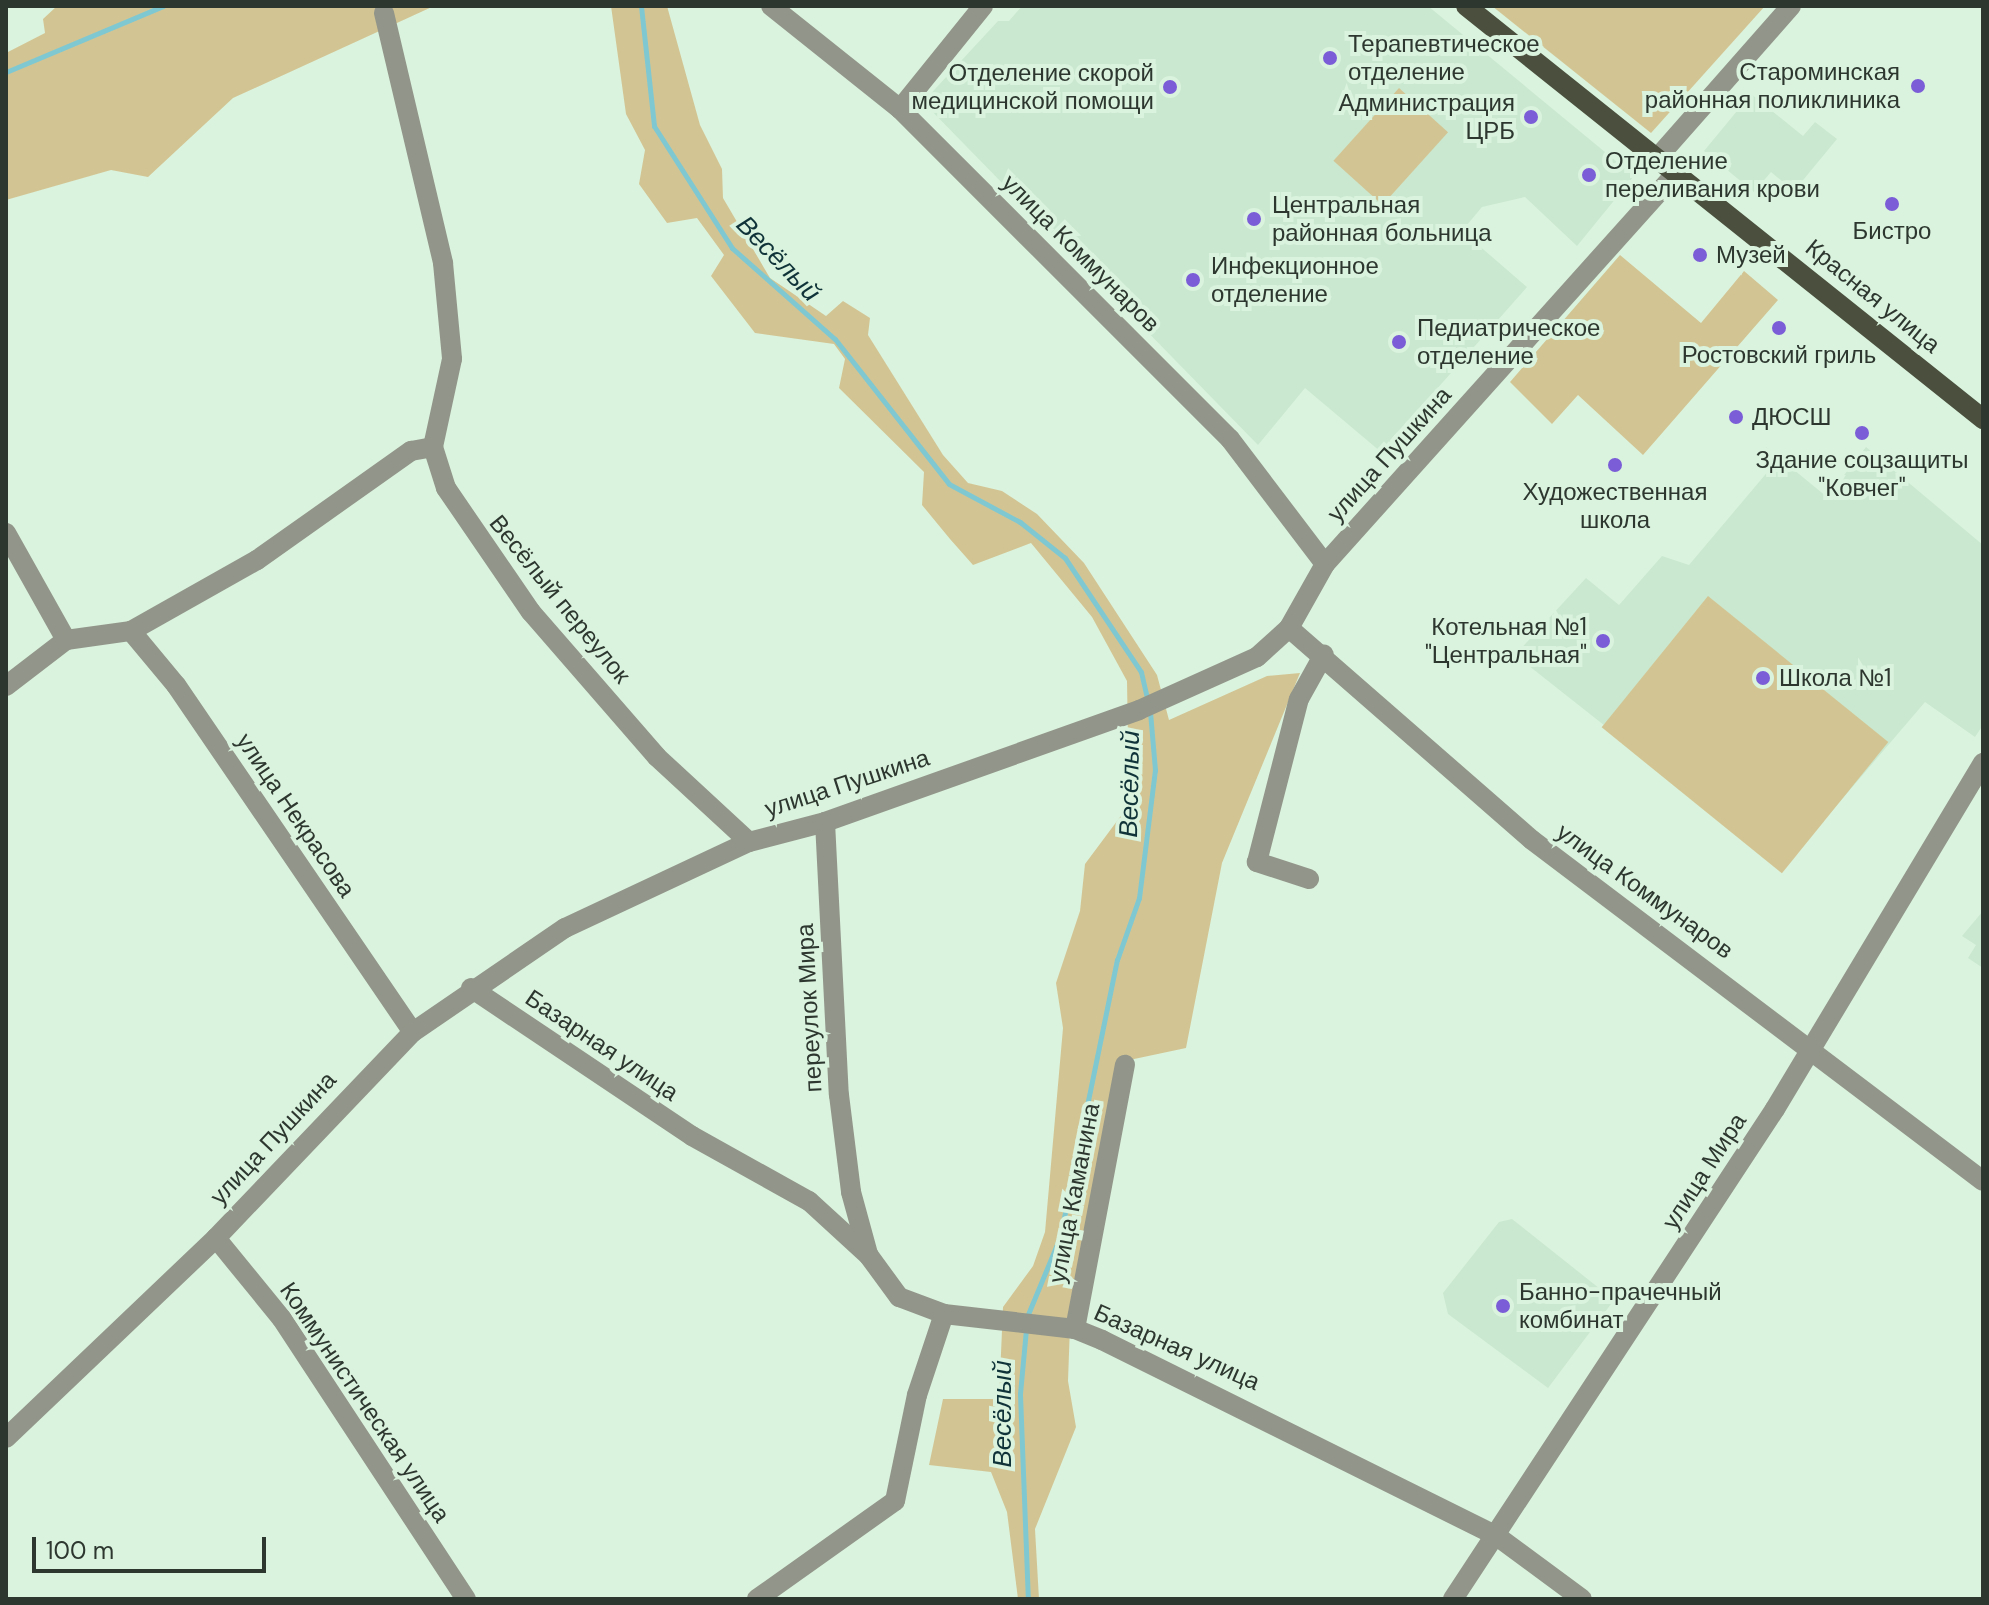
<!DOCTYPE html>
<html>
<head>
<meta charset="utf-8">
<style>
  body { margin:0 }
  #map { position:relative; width:1989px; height:1605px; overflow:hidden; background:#daf3de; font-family:"DM Sans",sans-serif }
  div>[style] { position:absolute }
  .built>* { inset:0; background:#cae8cf }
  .green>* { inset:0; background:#d3c593; transform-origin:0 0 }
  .stream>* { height:5px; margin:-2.5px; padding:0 2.5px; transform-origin:2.5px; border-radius:2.5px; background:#7fc8d2 }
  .minor>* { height:20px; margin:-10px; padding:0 10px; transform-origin:10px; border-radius:10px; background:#92968a }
  .major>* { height:20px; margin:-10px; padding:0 10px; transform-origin:10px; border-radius:10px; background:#4a503d }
  .dots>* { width:22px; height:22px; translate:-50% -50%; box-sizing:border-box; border:4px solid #daf3de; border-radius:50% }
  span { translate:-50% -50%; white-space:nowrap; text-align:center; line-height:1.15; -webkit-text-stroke:8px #daf3de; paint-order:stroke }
  .poi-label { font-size:24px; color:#2d372f }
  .left { translate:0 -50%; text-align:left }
  .right { translate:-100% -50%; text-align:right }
  .street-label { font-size:24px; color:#2d372f }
  .water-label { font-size:26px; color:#0f3338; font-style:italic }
  .frame { position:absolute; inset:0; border:8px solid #2d372f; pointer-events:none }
  .scale { position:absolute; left:32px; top:1537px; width:234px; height:36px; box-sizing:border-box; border:4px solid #2d372f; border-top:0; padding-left:10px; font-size:24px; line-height:28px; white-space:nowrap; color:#2d372f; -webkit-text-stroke:6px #daf3de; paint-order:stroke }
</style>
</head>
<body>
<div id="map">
  <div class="built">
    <div style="clip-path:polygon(1022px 6px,1428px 6px,1634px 176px,1577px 246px,1525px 197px,1482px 207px,1462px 231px,1527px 287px,1381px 452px,1305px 388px,1258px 445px,923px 102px,998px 21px,1009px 21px)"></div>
    <div style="clip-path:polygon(1751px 94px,1803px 136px,1815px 122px,1837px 139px,1794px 191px,1771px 172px,1754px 192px,1704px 151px)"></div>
    <div style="clip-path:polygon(1766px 447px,1827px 497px,1866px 447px,1983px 545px,1983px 725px,1975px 737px,1925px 702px,1784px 867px,1515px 655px,1586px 578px,1619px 605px,1662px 556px,1689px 565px,1770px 469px,1757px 458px)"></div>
    <div style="clip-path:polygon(1983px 911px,1983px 968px,1968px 958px,1976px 945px,1962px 936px)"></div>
    <div style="clip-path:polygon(1512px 1219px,1614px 1300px,1548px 1388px,1448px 1314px,1443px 1293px,1499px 1222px)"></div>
  </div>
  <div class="green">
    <div style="clip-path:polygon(57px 6px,434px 6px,233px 98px,148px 177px,111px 170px,6px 200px,6px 53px,45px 33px,43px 19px)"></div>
    <div style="clip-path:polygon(611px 6px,667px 6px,700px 125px,722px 169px,723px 198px,770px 278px,826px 316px,843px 301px,870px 318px,868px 335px,943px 455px,968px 483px,1002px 491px,1037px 514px,1084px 563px,1157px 675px,1169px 720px,1267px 676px,1300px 673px,1222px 863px,1186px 1048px,1120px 1062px,1071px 1299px,1068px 1381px,1076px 1427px,1035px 1529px,1039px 1599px,1018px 1599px,1007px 1512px,991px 1472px,929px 1465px,943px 1399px,999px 1399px,1003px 1307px,1033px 1266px,1045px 1232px,1063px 1028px,1056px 983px,1080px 911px,1085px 864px,1129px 805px,1127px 681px,1092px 617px,1031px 543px,973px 565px,950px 539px,922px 505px,924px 472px,839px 388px,845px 359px,834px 344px,755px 333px,711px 276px,724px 255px,697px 218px,667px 223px,639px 184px,645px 150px,626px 114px)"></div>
    <div style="clip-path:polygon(1492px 6px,1765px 6px,1651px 133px)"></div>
    <div style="left:1399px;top:88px;width:66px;height:98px;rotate:42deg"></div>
    <div style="clip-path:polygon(1620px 255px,1701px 323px,1744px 271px,1778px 300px,1643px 455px,1578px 395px,1552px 424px,1510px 382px)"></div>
    <div style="left:1708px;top:596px;width:232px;height:169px;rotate:39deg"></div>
  </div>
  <div class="stream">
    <div style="left:641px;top:6px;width:121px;rotate:83.8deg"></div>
    <div style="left:654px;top:126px;width:145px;rotate:57.4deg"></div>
    <div style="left:732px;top:248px;width:137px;rotate:41.5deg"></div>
    <div style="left:835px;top:339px;width:184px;rotate:51.8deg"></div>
    <div style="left:949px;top:484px;width:81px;rotate:28.2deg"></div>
    <div style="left:1020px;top:522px;width:58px;rotate:38.7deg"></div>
    <div style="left:1065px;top:558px;width:137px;rotate:56.3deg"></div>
    <div style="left:1141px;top:672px;width:31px;rotate:77deg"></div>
    <div style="left:6px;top:72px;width:170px;rotate:-22.8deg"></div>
    <div style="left:1026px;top:1319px;width:89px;rotate:-67.5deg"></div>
    <div style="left:1060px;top:1237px;width:283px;rotate:-78.4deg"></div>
    <div style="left:1117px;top:960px;width:66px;rotate:-70.5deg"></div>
    <div style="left:1139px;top:898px;width:129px;rotate:-82.9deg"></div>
    <div style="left:1155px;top:770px;width:58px;rotate:-94.9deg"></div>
    <div style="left:1026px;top:1329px;width:65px;rotate:95.3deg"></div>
    <div style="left:1020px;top:1394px;width:205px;rotate:87.8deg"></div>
  </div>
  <div class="minor">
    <div style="left:771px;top:6px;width:165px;rotate:38.6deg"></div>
    <div style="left:900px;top:109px;width:467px;rotate:45deg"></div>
    <div style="left:1230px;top:439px;width:157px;rotate:52.8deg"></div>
    <div style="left:384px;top:13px;width:257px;rotate:76.7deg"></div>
    <div style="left:443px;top:263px;width:96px;rotate:84.6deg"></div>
    <div style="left:452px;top:359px;width:90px;rotate:102.2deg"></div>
    <div style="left:433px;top:447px;width:43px;rotate:72.4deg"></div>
    <div style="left:446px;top:488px;width:150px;rotate:55.6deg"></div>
    <div style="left:531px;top:612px;width:192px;rotate:49deg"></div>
    <div style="left:657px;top:757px;width:125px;rotate:42.7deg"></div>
    <div style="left:900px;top:109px;width:132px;rotate:-51.1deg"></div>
    <div style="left:1658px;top:157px;width:201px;rotate:-48.6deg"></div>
    <div style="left:6px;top:533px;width:123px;rotate:60.7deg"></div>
    <div style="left:1289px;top:628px;width:322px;rotate:41.1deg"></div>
    <div style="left:1532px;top:840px;width:565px;rotate:37.09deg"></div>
    <div style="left:131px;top:631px;width:70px;rotate:50.2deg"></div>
    <div style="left:176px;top:685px;width:420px;rotate:55.7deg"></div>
    <div style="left:6px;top:686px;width:76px;rotate:-37.5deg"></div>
    <div style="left:66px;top:640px;width:66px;rotate:-7.9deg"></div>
    <div style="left:131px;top:631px;width:145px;rotate:-29.4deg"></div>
    <div style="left:257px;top:560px;width:189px;rotate:-35.3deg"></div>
    <div style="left:411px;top:451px;width:22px;rotate:-10deg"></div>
    <div style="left:825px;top:822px;width:273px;rotate:87.1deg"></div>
    <div style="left:839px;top:1095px;width:98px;rotate:82.9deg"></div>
    <div style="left:851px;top:1192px;width:64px;rotate:74.7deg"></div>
    <div style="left:1309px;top:879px;width:55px;rotate:-161.9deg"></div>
    <div style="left:1257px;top:862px;width:168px;rotate:-75.6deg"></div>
    <div style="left:1299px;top:699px;width:51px;rotate:-60.9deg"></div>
    <div style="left:471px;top:988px;width:266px;rotate:33.8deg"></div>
    <div style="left:692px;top:1136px;width:134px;rotate:29.1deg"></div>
    <div style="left:809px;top:1201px;width:81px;rotate:42.5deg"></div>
    <div style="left:869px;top:1256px;width:51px;rotate:53.8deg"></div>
    <div style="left:899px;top:1297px;width:48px;rotate:20.7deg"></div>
    <div style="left:944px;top:1314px;width:132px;rotate:6.5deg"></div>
    <div style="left:1075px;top:1329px;width:29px;rotate:22deg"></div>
    <div style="left:1102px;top:1340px;width:442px;rotate:26.4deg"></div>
    <div style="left:1498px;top:1537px;width:104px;rotate:36.4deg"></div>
    <div style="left:216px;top:1238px;width:104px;rotate:50.8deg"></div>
    <div style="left:282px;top:1319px;width:335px;rotate:56.7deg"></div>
    <div style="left:1075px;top:1329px;width:269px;rotate:-79.3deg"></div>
    <div style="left:6px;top:1438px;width:290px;rotate:-43.6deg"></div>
    <div style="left:216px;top:1238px;width:285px;rotate:-46.3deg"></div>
    <div style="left:413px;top:1032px;width:184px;rotate:-34.4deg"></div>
    <div style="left:565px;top:928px;width:203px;rotate:-25.1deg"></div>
    <div style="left:749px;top:842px;width:79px;rotate:-14.7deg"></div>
    <div style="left:825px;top:822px;width:333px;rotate:-19.6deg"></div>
    <div style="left:1139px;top:710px;width:129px;rotate:-24.2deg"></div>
    <div style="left:1257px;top:657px;width:43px;rotate:-42.2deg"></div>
    <div style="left:1289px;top:628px;width:73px;rotate:-60.6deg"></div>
    <div style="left:1325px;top:564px;width:527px;rotate:-48.08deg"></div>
    <div style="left:757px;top:1599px;width:169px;rotate:-35.4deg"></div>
    <div style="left:895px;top:1501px;width:108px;rotate:-78.3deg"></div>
    <div style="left:917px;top:1395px;width:85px;rotate:-71.6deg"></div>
    <div style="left:1453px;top:1599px;width:586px;rotate:-56.69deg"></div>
    <div style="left:1775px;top:1109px;width:404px;rotate:-59deg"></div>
  </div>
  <div class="major">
    <div style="left:1466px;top:6px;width:662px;rotate:38.62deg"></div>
  </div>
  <div class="dots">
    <div style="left:1330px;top:58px;background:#7a5dd7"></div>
    <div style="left:1918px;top:86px;background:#7a5dd7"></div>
    <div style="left:1170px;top:87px;background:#7a5dd7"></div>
    <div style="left:1531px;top:117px;background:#7a5dd7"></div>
    <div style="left:1589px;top:175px;background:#7a5dd7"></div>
    <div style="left:1892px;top:204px;background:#7a5dd7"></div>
    <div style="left:1254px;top:219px;background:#7a5dd7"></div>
    <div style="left:1700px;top:255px;background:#7a5dd7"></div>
    <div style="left:1193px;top:280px;background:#7a5dd7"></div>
    <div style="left:1779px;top:328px;background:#7a5dd7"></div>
    <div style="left:1399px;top:342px;background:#7a5dd7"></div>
    <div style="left:1736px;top:417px;background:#7a5dd7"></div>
    <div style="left:1862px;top:433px;background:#7a5dd7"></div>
    <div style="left:1615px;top:465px;background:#7a5dd7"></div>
    <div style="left:1603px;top:641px;background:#7a5dd7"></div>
    <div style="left:1763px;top:678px;background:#7a5dd7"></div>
    <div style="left:1503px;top:1306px;background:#7a5dd7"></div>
  </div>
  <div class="poi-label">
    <span class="left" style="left:1348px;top:58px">Терапевтическое<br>отделение</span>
    <span class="right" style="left:1900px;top:86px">Староминская<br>районная поликлиника</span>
    <span class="right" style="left:1154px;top:87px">Отделение скорой<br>медицинской помощи</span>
    <span class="right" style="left:1515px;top:117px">Администрация<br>ЦРБ</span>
    <span class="left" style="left:1605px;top:175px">Отделение<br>переливания крови</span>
    <span class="left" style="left:1272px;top:219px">Центральная<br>районная больница</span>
    <span style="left:1892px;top:231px">Бистро</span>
    <span class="left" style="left:1716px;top:255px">Музей</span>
    <span class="left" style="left:1211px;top:280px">Инфекционное<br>отделение</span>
    <span class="left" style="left:1417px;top:342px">Педиатрическое<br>отделение</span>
    <span style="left:1779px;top:355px">Ростовский гриль</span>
    <span class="left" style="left:1752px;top:417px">ДЮСШ</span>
    <span style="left:1862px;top:474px">Здание соцзащиты<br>"Ковчег"</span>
    <span style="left:1615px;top:506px">Художественная<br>школа</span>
    <span class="right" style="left:1587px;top:641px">Котельная №1<br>"Центральная"</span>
    <span class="left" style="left:1779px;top:678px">Школа №1</span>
    <span class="left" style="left:1519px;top:1306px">Банно-прачечный<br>комбинат</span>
  </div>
  <div class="street-label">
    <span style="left:1081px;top:253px;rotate:45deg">улица Коммунаров</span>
    <span style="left:1873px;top:296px;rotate:39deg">Красная улица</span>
    <span style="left:1389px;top:454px;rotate:-48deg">улица Пушкина</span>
    <span style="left:560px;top:599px;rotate:51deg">Весёлый переулок</span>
    <span style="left:847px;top:783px;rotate:-18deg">улица Пушкина</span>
    <span style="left:296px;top:815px;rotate:56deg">улица Некрасова</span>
    <span style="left:1645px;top:891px;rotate:36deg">улица Коммунаров</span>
    <span style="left:809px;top:1008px;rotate:-93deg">переулок Мира</span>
    <span style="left:602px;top:1045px;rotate:34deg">Базарная улица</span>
    <span style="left:273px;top:1138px;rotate:-47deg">улица Пушкина</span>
    <span style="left:1704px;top:1171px;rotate:-57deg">улица Мира</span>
    <span style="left:1074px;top:1193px;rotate:-79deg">улица Каманина</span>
    <span style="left:1177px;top:1347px;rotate:24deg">Базарная улица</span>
    <span style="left:365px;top:1402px;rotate:56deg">Коммунистическая улица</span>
  </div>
  <div class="water-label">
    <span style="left:778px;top:259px;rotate:46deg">Весёлый</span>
    <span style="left:1130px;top:784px;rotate:-89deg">Весёлый</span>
    <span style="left:1003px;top:1414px;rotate:-90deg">Весёлый</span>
  </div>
  <div class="frame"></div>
  <div class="scale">100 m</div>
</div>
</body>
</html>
